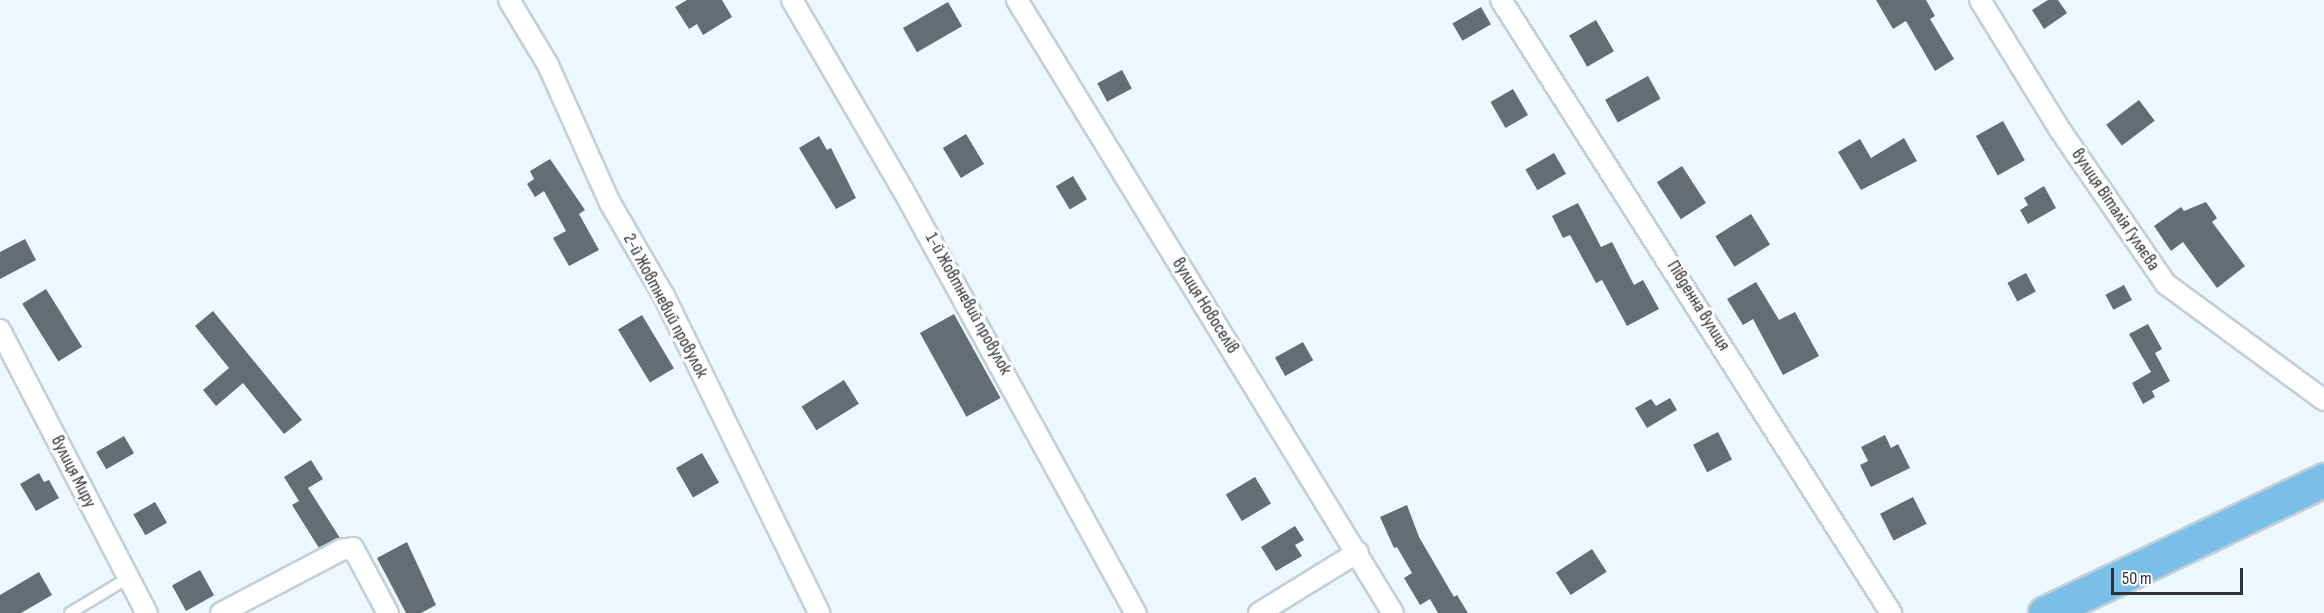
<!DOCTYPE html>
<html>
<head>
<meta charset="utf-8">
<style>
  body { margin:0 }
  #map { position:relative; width:2324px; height:613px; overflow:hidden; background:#edf7fe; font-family:"Sofia Sans Condensed",sans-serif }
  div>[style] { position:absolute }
  .building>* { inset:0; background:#626d74; transform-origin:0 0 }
  .roads { filter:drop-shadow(2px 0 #c3d0d8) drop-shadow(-2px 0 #c3d0d8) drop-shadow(0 2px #c3d0d8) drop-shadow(0 -2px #c3d0d8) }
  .lane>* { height:10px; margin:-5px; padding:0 5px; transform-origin:5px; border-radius:5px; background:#fff }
  .street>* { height:20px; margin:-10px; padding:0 10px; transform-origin:10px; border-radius:10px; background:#fff }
  .highway>* { height:33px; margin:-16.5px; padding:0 16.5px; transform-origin:16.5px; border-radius:16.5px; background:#7bbfe8 }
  span { translate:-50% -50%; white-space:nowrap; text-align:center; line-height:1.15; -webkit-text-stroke:6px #fff; paint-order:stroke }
  .street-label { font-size:18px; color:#2f3337 }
  .scale { position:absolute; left:2111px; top:568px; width:132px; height:27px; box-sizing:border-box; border:3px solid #2f3337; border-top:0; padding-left:8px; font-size:18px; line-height:21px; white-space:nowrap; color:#2f3337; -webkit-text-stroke:4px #fff; paint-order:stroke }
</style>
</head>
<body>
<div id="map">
  <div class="building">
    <div style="clip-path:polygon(687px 0,722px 0,732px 17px,703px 35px,697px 24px,689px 29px,675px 7px)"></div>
    <div style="clip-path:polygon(1876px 0,1926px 0,1935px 16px,1930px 19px,1954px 59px,1935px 71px,1906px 21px,1893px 29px)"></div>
    <div style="clip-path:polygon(2048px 0,2058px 0,2067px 13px,2044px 29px,2032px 10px)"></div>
    <div style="left:948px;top:2px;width:28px;height:52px;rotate:60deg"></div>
    <div style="left:1481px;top:7px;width:20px;height:33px;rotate:60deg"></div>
    <div style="left:1596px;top:20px;width:36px;height:31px;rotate:60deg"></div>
    <div style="left:1122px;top:70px;width:21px;height:28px;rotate:62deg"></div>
    <div style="left:1648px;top:76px;width:26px;height:49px;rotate:61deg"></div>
    <div style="left:1513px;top:89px;width:30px;height:26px;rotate:60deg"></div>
    <div style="left:2139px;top:100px;width:26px;height:41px;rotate:53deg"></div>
    <div style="left:2003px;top:121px;width:45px;height:31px;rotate:61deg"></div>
    <div style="left:966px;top:134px;width:35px;height:27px;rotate:59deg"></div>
    <div style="clip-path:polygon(819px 136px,827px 150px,831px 148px,856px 198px,836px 209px,799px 148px)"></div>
    <div style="clip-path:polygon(1904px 138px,1917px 161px,1861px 190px,1838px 152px,1860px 139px,1871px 158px)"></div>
    <div style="left:1554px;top:153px;width:24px;height:33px;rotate:60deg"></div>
    <div style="clip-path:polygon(550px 159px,585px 210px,579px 214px,599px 250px,569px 266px,553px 238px,566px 231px,544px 191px,535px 197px,527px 184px,534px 179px,530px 171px)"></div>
    <div style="left:1682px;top:166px;width:44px;height:30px;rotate:57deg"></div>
    <div style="left:1073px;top:176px;width:27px;height:20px;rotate:59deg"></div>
    <div style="clip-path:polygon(2044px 186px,2056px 208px,2028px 224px,2020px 210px,2028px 205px,2024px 198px)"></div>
    <div style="clip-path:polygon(2206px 202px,2217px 218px,2212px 222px,2245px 266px,2217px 288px,2183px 242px,2171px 251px,2154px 226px,2181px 207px,2184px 211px)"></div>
    <div style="clip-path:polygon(1578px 203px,1601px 247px,1612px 242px,1634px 285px,1643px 280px,1659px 309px,1627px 326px,1602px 280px,1596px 283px,1570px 235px,1563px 238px,1552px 216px)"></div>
    <div style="left:1751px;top:214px;width:36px;height:42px;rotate:58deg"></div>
    <div style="clip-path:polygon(25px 239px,36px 260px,0 279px,0 252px)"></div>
    <div style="left:2026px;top:273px;width:21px;height:21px;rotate:62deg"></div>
    <div style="clip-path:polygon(1756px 282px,1779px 320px,1795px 312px,1819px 356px,1783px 375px,1753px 319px,1743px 325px,1727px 299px)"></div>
    <div style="left:2124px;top:285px;width:17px;height:21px;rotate:62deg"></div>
    <div style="left:46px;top:289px;width:68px;height:28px;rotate:58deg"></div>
    <div style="clip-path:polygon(213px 311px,302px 420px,284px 434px,243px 383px,216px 406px,203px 390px,229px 368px,195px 326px)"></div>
    <div style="left:954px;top:314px;width:96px;height:39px;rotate:61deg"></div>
    <div style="left:642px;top:315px;width:62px;height:28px;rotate:59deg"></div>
    <div style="clip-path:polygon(2148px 324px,2162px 349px,2155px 353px,2170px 381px,2152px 391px,2155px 397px,2143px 404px,2132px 383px,2151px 372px,2129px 334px)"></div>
    <div style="left:1303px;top:342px;width:21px;height:32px;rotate:61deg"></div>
    <div style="left:844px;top:380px;width:28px;height:50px;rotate:58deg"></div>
    <div style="clip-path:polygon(1670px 398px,1677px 410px,1647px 428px,1635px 408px,1651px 399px,1656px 406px)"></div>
    <div style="left:1718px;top:432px;width:31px;height:28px;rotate:63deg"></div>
    <div style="clip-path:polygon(1885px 435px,1891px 448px,1898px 444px,1910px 468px,1871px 487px,1860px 465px,1868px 461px,1861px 447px)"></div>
    <div style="left:124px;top:436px;width:20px;height:32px;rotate:60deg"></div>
    <div style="left:702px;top:453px;width:34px;height:30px;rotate:60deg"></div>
    <div style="clip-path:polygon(311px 460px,323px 479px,308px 488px,340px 538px,319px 548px,292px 505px,299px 501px,284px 477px)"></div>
    <div style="clip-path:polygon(39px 473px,44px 482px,49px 480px,59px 498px,36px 511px,20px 484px)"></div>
    <div style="left:1255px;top:477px;width:31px;height:34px;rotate:59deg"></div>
    <div style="left:1913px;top:497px;width:30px;height:37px;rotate:63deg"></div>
    <div style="left:155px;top:502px;width:24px;height:25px;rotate:60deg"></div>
    <div style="clip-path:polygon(1407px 505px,1419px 537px,1454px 597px,1457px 595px,1468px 613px,1438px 613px,1430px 599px,1420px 605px,1404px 578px,1412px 573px,1397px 547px,1394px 548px,1380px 517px)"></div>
    <div style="clip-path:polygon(1295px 526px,1304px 540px,1295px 545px,1302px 556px,1276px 571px,1261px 547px)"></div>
    <div style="clip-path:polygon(407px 542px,436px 605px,421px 613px,406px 613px,377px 558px)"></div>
    <div style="left:1592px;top:549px;width:27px;height:43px;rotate:57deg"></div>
    <div style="left:200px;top:570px;width:29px;height:32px;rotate:61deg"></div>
    <div style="clip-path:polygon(39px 572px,52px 595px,21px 613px,0 613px,0 595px)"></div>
  </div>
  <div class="roads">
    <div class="lane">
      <div style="left:70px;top:613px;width:68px;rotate:-31.1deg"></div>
    </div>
    <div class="street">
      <div style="left:509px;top:0;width:76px;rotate:59deg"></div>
      <div style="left:548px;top:65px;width:151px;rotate:65.8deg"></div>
      <div style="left:610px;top:203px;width:108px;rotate:59.9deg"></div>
      <div style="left:664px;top:296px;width:353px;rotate:63.9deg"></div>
      <div style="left:792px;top:0;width:220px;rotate:59.7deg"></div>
      <div style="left:903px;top:190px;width:483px;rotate:61.2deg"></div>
      <div style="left:1017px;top:0;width:719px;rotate:58.48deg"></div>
      <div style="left:1501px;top:0;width:727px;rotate:57.53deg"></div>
      <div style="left:1980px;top:0;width:153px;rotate:58.4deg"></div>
      <div style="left:2060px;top:130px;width:187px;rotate:55.5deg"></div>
      <div style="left:2166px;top:284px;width:196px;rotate:36.3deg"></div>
      <div style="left:0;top:330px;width:319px;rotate:62.6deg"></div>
      <div style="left:221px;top:613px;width:136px;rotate:-27.7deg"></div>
      <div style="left:341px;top:550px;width:12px;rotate:-9deg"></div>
      <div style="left:353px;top:548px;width:74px;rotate:61.7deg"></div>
      <div style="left:1259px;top:613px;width:116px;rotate:-31.6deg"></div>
    </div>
    <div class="highway">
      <div style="left:2045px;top:613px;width:309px;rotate:-25.5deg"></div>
    </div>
  </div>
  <div class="street-label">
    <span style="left:2115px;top:210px;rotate:56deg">вулиця Віталія Гуляєва</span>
    <span style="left:968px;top:304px;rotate:61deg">1-й Жовтневий провулок</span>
    <span style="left:665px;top:306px;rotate:62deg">2-й Жовтневий провулок</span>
    <span style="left:1205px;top:306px;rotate:58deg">вулиця Новоселів</span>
    <span style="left:1698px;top:306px;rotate:58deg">Південна вулиця</span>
    <span style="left:73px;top:472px;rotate:63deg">вулиця Миру</span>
  </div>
  <div class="scale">50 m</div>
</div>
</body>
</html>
